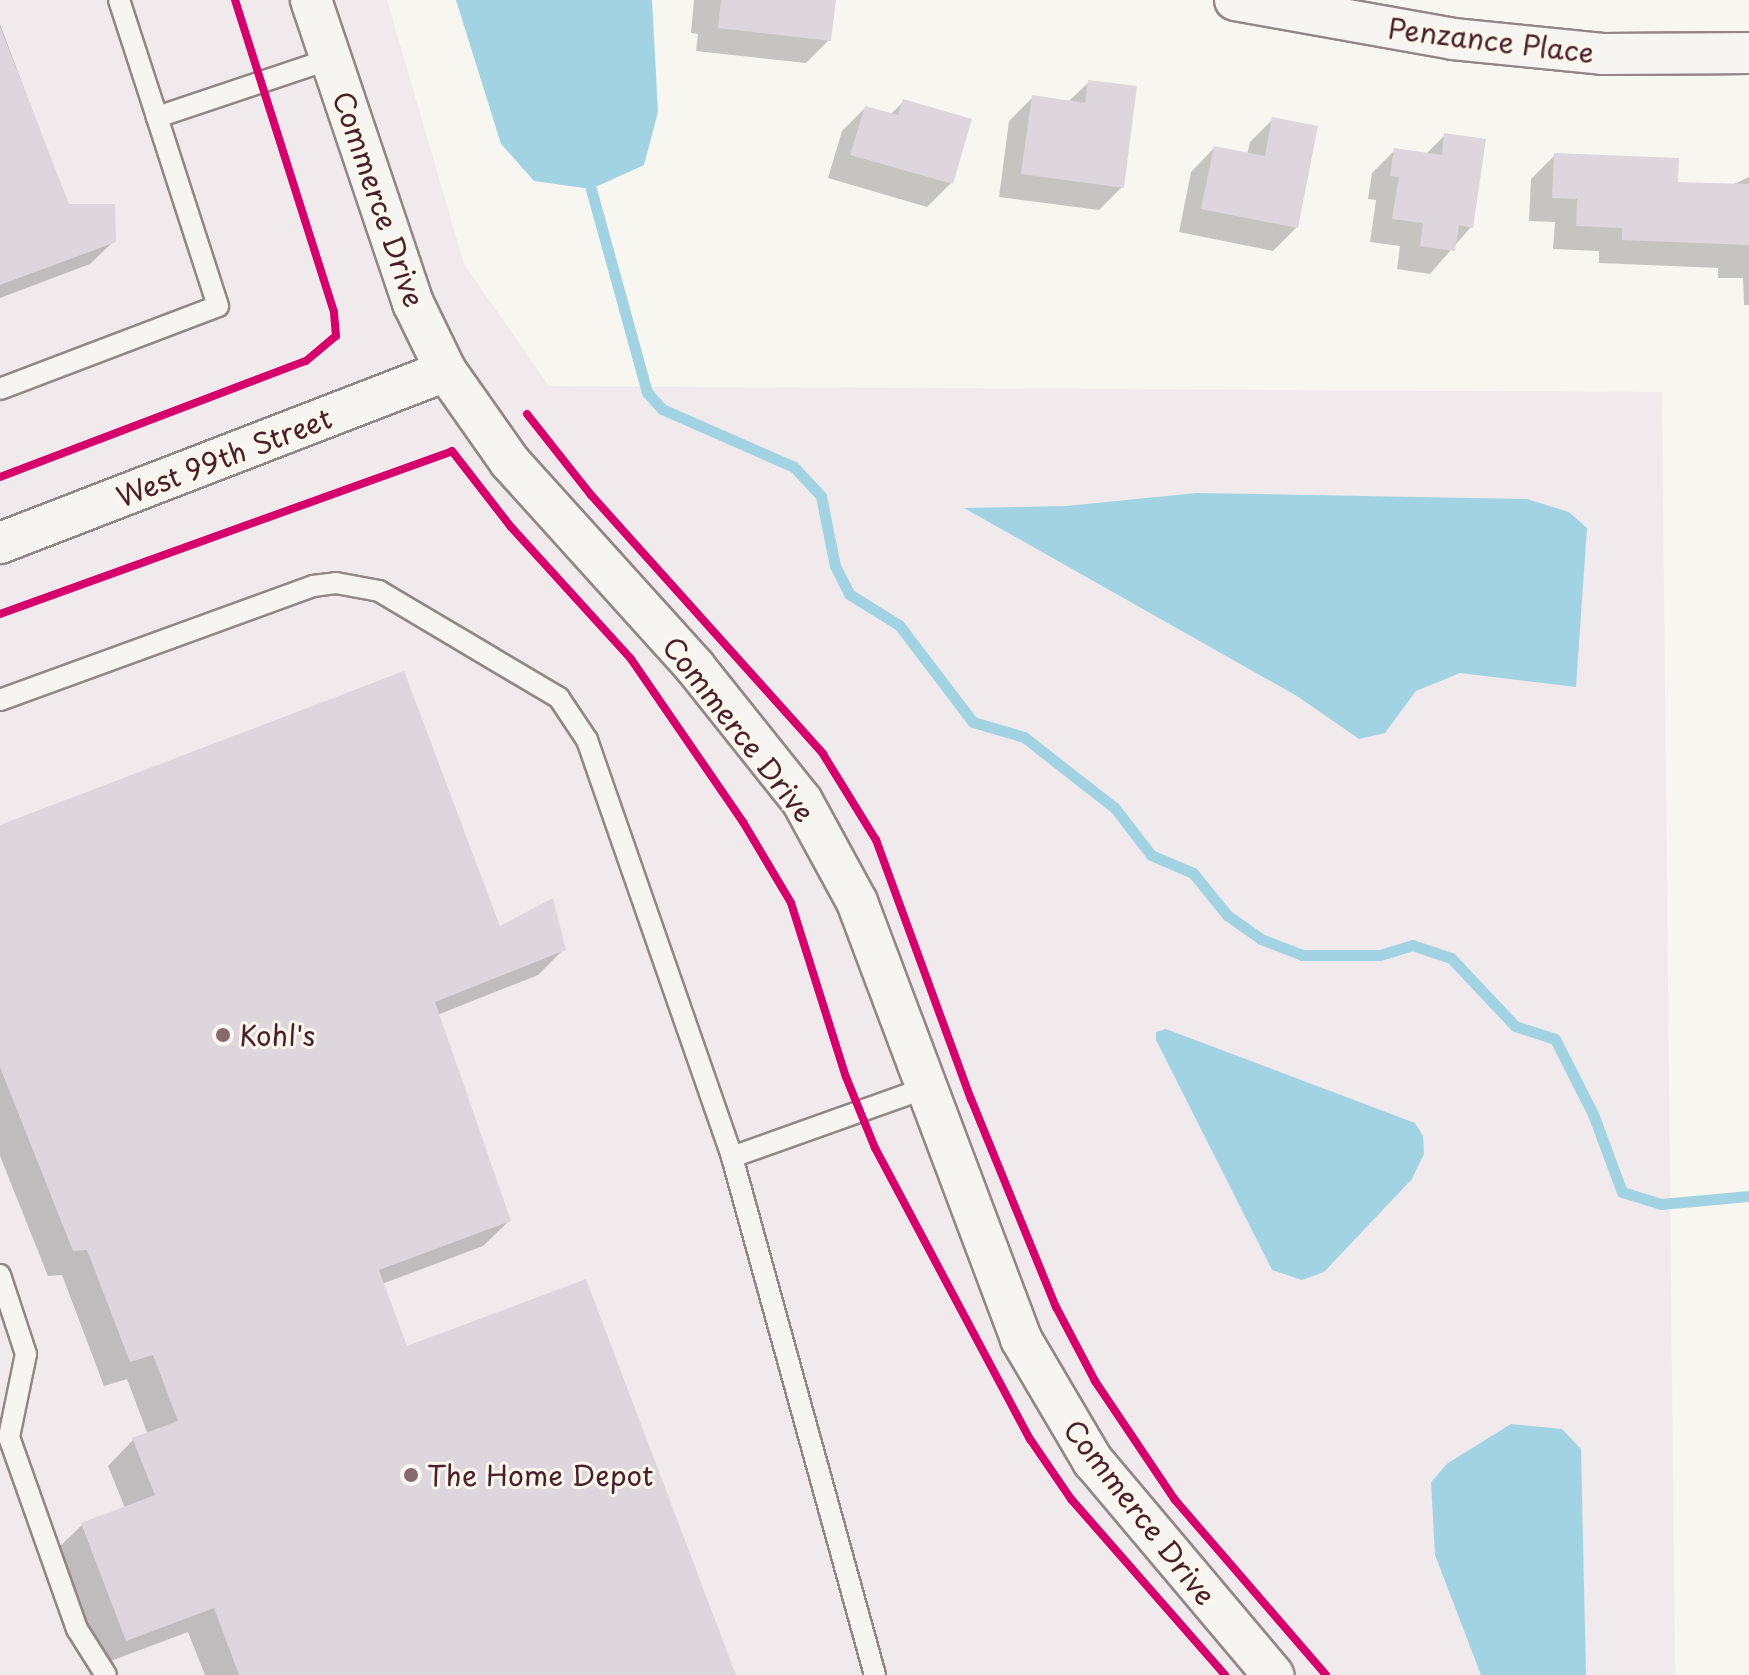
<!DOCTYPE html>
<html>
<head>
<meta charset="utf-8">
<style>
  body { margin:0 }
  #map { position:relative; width:1749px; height:1675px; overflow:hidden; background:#f8f6f0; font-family:"Playpen Sans",sans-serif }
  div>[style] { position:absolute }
  .built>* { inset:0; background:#f1eaec }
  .water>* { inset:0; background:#a2d3e3 }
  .shadow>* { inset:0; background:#0003 }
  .stream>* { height:11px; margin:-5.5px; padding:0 5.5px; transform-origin:5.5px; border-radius:5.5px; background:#a2d3e3 }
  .building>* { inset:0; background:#ddd7dd }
  .roads { filter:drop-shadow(2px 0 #918787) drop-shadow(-2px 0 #918787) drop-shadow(0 2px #918787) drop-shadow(0 -2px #918787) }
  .lane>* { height:20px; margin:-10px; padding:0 10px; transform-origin:10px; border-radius:10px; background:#f6f5f1 }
  .street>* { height:40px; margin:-20px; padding:0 20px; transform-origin:20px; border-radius:20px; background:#f6f5f1 }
  .cycleway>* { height:8px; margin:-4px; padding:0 4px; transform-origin:4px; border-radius:4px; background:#d6006c }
  .dots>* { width:22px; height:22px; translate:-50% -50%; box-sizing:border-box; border:4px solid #fbf7ec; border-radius:50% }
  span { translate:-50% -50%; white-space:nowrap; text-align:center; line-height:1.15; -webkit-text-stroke:6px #fbf7ec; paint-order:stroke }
  .street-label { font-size:28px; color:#4a1f2b }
  .poi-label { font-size:28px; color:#4a1f2b }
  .left { translate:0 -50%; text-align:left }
</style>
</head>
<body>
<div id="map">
  <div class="built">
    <div style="clip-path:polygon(0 0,387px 0,464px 264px,549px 386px,1662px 392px,1675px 1675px,0 1675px)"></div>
  </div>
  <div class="water">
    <div style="clip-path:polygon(456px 0,652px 0,658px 112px,644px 165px,591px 189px,534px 181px,501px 144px)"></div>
    <div style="clip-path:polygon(1197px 493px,1527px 499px,1569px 512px,1587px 528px,1576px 687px,1460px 673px,1416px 691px,1385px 733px,1359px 739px,1297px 696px,964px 508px,1066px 506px)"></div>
    <div style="clip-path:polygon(1166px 1029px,1415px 1123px,1423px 1136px,1424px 1154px,1412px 1179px,1324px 1272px,1302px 1280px,1272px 1270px,1156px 1040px,1156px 1032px)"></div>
    <div style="clip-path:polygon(1511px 1424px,1562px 1429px,1581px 1449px,1586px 1675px,1481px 1675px,1435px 1555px,1431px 1482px,1448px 1463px)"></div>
  </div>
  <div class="shadow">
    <div style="clip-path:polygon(694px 0,833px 0,829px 40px,806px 63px,696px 51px,698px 34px,691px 33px)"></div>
    <div style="clip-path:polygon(0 24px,68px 206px,114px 241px,90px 264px,0 298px)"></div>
    <div style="clip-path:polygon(1089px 82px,1122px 187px,1099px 210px,999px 197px,1009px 121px,1033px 97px,1068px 102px)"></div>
    <div style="clip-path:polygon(904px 101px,951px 183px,927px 207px,828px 178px,842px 131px,865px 108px,890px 115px)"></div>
    <div style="clip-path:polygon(1273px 119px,1296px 228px,1273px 251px,1179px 232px,1191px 172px,1214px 148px,1247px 155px,1250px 142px)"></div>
    <div style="clip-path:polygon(1445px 135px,1471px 227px,1430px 274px,1397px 269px,1400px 246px,1370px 242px,1376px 200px,1368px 199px,1372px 173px,1395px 150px,1426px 154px)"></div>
    <div style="clip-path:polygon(1555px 155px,1676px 184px,1732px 185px,1749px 177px,1749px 305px,1744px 305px,1743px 278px,1718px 278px,1718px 268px,1599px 263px,1599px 251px,1553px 249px,1555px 222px,1529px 221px,1531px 179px)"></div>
    <div style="clip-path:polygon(0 827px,498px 928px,564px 949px,538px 975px,437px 1015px,509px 1221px,483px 1246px,382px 1284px,406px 1349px,734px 1675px,205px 1675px,188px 1632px,100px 1665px,56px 1550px,82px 1525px,125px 1508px,108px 1466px,133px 1440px,148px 1435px,127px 1379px,104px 1386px,62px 1275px,48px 1276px,0 1156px)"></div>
  </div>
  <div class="stream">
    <div style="left:591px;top:189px;width:211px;rotate:74.6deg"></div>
    <div style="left:647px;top:392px;width:23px;rotate:49deg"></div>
    <div style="left:662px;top:409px;width:144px;rotate:23.7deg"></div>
    <div style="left:794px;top:467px;width:40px;rotate:47deg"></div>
    <div style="left:821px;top:496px;width:71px;rotate:78.7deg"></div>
    <div style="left:835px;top:566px;width:31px;rotate:63deg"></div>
    <div style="left:849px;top:594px;width:59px;rotate:31.8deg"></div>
    <div style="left:899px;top:625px;width:122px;rotate:52.7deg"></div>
    <div style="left:973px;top:722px;width:53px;rotate:16.4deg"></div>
    <div style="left:1024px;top:737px;width:115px;rotate:38deg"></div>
    <div style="left:1115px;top:808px;width:59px;rotate:52.5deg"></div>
    <div style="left:1151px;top:855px;width:46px;rotate:23.2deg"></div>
    <div style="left:1193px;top:873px;width:54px;rotate:51deg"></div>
    <div style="left:1227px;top:915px;width:42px;rotate:35.2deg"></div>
    <div style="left:1261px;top:939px;width:44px;rotate:21.3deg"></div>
    <div style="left:1302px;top:955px;width:78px"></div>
    <div style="left:1380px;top:955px;width:34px;rotate:-17deg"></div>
    <div style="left:1412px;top:945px;width:41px;rotate:18.4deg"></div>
    <div style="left:1451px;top:958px;width:93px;rotate:46.7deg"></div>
    <div style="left:1515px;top:1026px;width:42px;rotate:18deg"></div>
    <div style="left:1555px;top:1039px;width:84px;rotate:63.1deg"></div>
    <div style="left:1593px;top:1114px;width:83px;rotate:69.6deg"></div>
    <div style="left:1622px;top:1192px;width:41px;rotate:17.1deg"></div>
    <div style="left:1661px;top:1204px;width:88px;rotate:-5.2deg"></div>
  </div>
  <div class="building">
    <div style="clip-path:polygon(721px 0,836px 0,831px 41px,718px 28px)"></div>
    <div style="clip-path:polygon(0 27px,69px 204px,115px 204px,116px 242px,0 285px)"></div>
    <div style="clip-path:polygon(1088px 80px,1137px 86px,1124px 188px,1021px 174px,1032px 95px,1085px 103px)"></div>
    <div style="clip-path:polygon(903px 99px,972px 119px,953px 184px,850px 155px,865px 106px,898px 115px)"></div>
    <div style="clip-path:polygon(1272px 117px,1318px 126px,1298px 228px,1201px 209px,1214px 146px,1265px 156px)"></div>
    <div style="clip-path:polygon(1444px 133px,1486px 139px,1473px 228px,1459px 225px,1455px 251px,1420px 246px,1423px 223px,1392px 219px,1399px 177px,1390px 176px,1394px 148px,1442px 155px)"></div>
    <div style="clip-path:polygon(1554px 153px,1679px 158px,1678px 182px,1749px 184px,1749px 245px,1622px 240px,1622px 228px,1576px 226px,1577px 199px,1552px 198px)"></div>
    <div style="clip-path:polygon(404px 671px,500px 926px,553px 898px,566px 950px,435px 1002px,511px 1221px,379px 1270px,407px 1346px,586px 1279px,736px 1675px,239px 1675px,214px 1608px,126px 1641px,81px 1523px,155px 1495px,132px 1438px,178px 1421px,153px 1355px,130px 1362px,87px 1250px,73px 1251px,0 1067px,0 825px)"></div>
  </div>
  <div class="roads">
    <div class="lane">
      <div style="left:119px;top:0;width:123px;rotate:72deg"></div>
      <div style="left:0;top:389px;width:233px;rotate:-20.8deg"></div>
      <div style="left:218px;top:306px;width:199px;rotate:-107.9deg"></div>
      <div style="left:157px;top:117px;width:182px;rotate:-18.5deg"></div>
      <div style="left:0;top:700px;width:333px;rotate:-20deg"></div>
      <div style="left:313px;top:586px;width:23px;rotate:-7deg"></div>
      <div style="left:336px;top:583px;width:44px;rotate:10.5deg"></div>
      <div style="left:379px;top:591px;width:209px;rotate:30.7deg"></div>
      <div style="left:559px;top:698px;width:50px;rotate:56.3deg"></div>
      <div style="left:587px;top:740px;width:441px;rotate:70.8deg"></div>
      <div style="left:732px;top:1157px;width:537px;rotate:74.57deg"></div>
      <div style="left:732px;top:1157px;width:206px;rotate:-19.6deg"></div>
      <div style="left:0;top:1275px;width:83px;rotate:71.8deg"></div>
      <div style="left:26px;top:1354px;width:85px;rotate:101.6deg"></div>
      <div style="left:9px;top:1437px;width:204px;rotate:70.5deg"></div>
      <div style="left:77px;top:1629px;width:54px;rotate:57.8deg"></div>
    </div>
    <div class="street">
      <div style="left:311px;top:0;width:320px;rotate:71.4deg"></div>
      <div style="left:413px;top:303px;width:76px;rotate:64.1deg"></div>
      <div style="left:446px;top:371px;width:111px;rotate:54.9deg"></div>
      <div style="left:510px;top:462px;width:276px;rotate:47.9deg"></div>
      <div style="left:695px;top:667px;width:171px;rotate:51.4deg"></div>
      <div style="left:802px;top:801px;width:115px;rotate:61.4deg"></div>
      <div style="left:857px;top:902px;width:467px;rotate:69.4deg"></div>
      <div style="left:1021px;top:1339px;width:142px;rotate:59.5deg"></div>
      <div style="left:1093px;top:1461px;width:280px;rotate:49.9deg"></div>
      <div style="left:1235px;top:0;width:221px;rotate:10.1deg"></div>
      <div style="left:1453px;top:39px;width:150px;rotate:5.7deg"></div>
      <div style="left:1602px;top:54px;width:147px;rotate:-0.4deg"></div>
      <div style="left:0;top:543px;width:478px;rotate:-21.1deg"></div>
    </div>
  </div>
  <div class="cycleway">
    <div style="left:527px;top:414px;width:103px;rotate:51.7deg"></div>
    <div style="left:591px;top:495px;width:348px;rotate:48.1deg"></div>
    <div style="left:823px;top:754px;width:101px;rotate:58.4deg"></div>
    <div style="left:876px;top:840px;width:276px;rotate:69.9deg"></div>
    <div style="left:971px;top:1099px;width:225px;rotate:67.8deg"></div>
    <div style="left:1056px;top:1307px;width:84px;rotate:62.2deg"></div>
    <div style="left:1095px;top:1381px;width:143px;rotate:56.1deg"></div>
    <div style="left:1175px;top:1500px;width:231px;rotate:49.2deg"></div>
    <div style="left:0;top:477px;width:327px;rotate:-20.8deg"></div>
    <div style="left:306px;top:361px;width:39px;rotate:-40deg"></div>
    <div style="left:336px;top:336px;width:24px;rotate:-95deg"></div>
    <div style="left:334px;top:312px;width:327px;rotate:-107.6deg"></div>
    <div style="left:0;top:614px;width:480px;rotate:-19.8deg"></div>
    <div style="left:452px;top:451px;width:96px;rotate:52.2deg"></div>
    <div style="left:511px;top:527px;width:178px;rotate:47.7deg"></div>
    <div style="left:631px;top:659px;width:198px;rotate:55.5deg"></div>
    <div style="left:743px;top:822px;width:94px;rotate:59.3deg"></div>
    <div style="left:791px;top:903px;width:182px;rotate:72.5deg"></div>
    <div style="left:846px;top:1077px;width:77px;rotate:67.8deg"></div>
    <div style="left:875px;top:1148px;width:330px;rotate:62deg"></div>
    <div style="left:1030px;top:1439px;width:73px;rotate:55.7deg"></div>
    <div style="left:1071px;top:1499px;width:234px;rotate:48.8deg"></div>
  </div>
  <div class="dots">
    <div style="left:223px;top:1035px;background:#876a70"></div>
    <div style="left:411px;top:1475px;background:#876a70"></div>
  </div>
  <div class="street-label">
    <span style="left:1491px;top:40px;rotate:7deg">Penzance Place</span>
    <span style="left:379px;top:199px;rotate:71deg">Commerce Drive</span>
    <span style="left:224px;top:457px;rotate:-21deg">West 99th Street</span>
    <span style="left:739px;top:729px;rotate:52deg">Commerce Drive</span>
    <span style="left:1140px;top:1512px;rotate:52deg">Commerce Drive</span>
  </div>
  <div class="poi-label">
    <span class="left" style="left:239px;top:1035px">Kohl's</span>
    <span class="left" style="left:427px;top:1475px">The Home Depot</span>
  </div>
</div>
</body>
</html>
